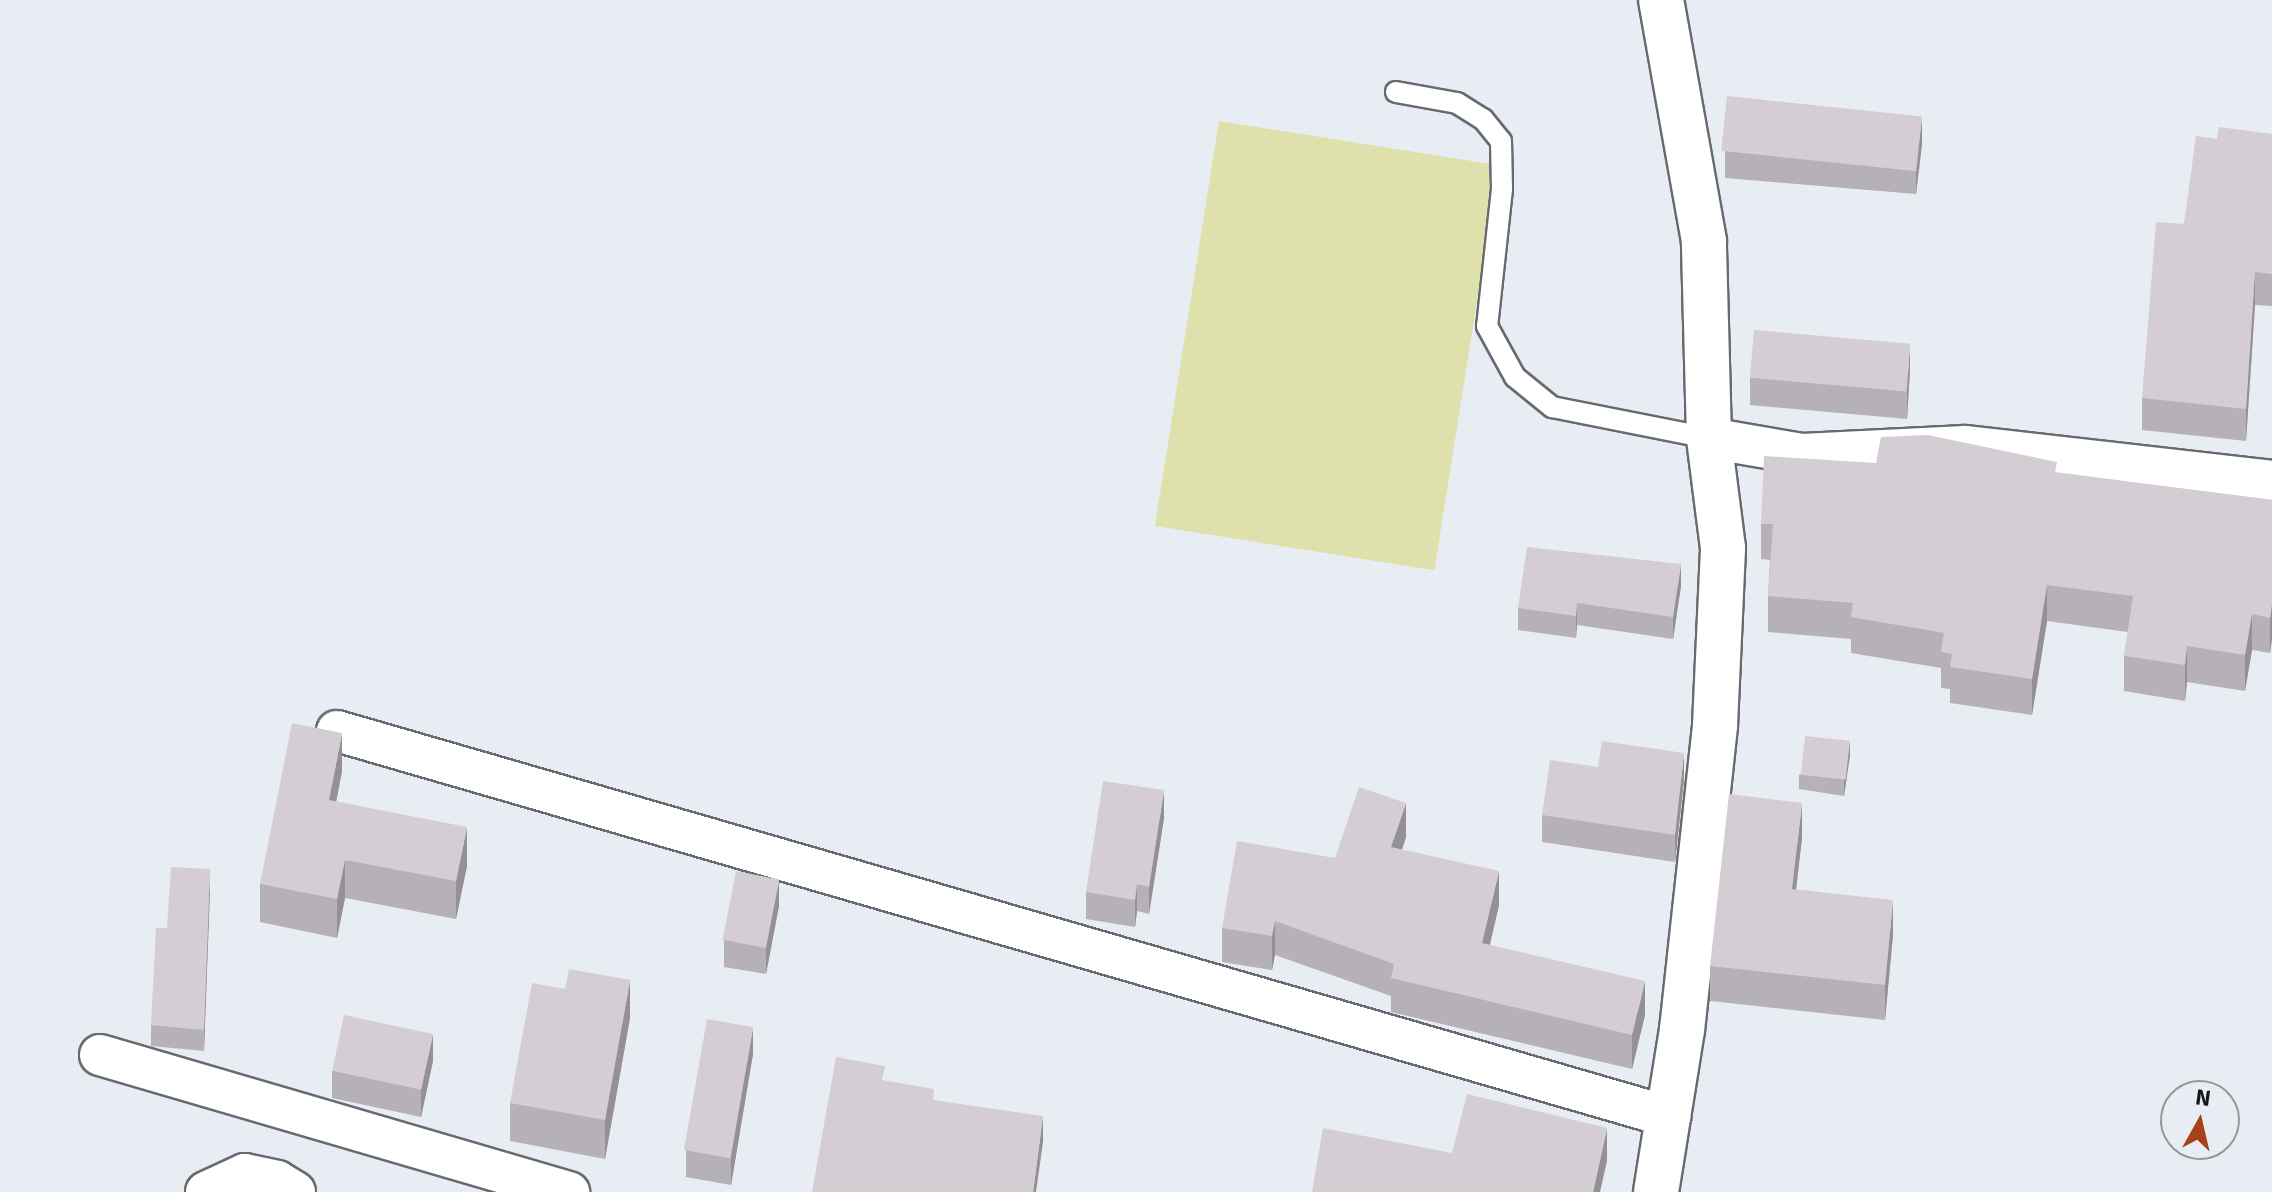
<!DOCTYPE html>
<html>
<head>
<meta charset="utf-8">
<style>
  body { margin:0 }
  #map { position:relative; width:2272px; height:1192px; overflow:hidden; background:#e8edf3; font-family:Signika,sans-serif }
  div>[style] { position:absolute }
  .green>* { inset:0; background:#dee1ab; transform-origin:0 0 }
  .roads { filter:drop-shadow(2px 0 #676b71) drop-shadow(-2px 0 #676b71) drop-shadow(0 2px #676b71) drop-shadow(0 -2px #676b71) }
  .service>* { height:20px; margin:-10px; padding:0 10px; transform-origin:10px; border-radius:10px; background:#fff }
  .minor>* { height:40px; margin:-20px; padding:0 20px; transform-origin:20px; border-radius:20px; background:#fff }
  .tertiary>* { height:44px; margin:-22px; padding:0 22px; transform-origin:22px; border-radius:22px; background:#fff }
  .wall>* { inset:0; background:#b6b1b6 }
  .shaded-wall>* { inset:0; background:#949094 }
  .building>* { inset:0; background:#d4ced4; transform-origin:0 0 }
  span { translate:-50% -50%; white-space:nowrap; text-align:center; line-height:1.15; -webkit-text-stroke:6px #e8edf3; paint-order:stroke }
  .north { position:absolute; left:2160px; top:1080px; width:80px; height:80px; box-sizing:border-box; background:#e8edf3; border:2px solid #94979c; border-radius:50%; rotate:8deg; font-size:22px; font-weight:700; line-height:32px; text-align:center; color:#151719 }
  .north::after { content:''; display:block; margin:auto; width:28px; height:36px; background:#a7411a; clip-path:polygon(50% 0,100% 100%,50% 72%,0 100%) }
</style>
</head>
<body>
<div id="map">
  <div class="green">
    <div style="left:1219px;top:121px;width:283px;height:410px;rotate:9deg"></div>
  </div>
  <div class="roads">
    <div class="service">
      <div style="left:1396px;top:92px;width:62px;rotate:10.2deg"></div>
      <div style="left:1457px;top:103px;width:31px;rotate:32deg"></div>
      <div style="left:1483px;top:119px;width:28px;rotate:51deg"></div>
      <div style="left:1501px;top:141px;width:48px;rotate:88.8deg"></div>
      <div style="left:1502px;top:189px;width:138px;rotate:96.2deg"></div>
      <div style="left:1487px;top:326px;width:58px;rotate:61.2deg"></div>
      <div style="left:1515px;top:377px;width:48px;rotate:39deg"></div>
      <div style="left:1552px;top:407px;width:160px;rotate:11.2deg"></div>
    </div>
    <div class="minor">
      <div style="left:1709px;top:438px;width:94px;rotate:9.8deg"></div>
      <div style="left:1802px;top:454px;width:163px;rotate:-2.8deg"></div>
      <div style="left:1965px;top:446px;width:309px;rotate:6.5deg"></div>
      <div style="left:337px;top:731px;width:1388px;rotate:16.15deg"></div>
      <div style="left:100px;top:1055px;width:489px;rotate:16.3deg"></div>
      <div style="left:206px;top:1192px;width:43px;rotate:-24.8deg"></div>
      <div style="left:245px;top:1174px;width:33px;rotate:12deg"></div>
      <div style="left:277px;top:1181px;width:21px;rotate:31deg"></div>
    </div>
    <div class="tertiary">
      <div style="left:1656px;top:1192px;width:164px;rotate:-80.9deg"></div>
      <div style="left:1682px;top:1030px;width:307px;rotate:-83.8deg"></div>
      <div style="left:1715px;top:725px;width:177px;rotate:-87.4deg"></div>
      <div style="left:1723px;top:548px;width:111px;rotate:-97.3deg"></div>
      <div style="left:1709px;top:438px;width:197px;rotate:-91.5deg"></div>
      <div style="left:1704px;top:241px;width:245px;rotate:-100.1deg"></div>
    </div>
  </div>
  <div class="wall">
    <div style="clip-path:polygon(2272px 134px,2272px 306px,2255px 305px,2246px 441px,2142px 430px,2142px 398px,2184px 224px,2217px 139px)"></div>
    <div style="clip-path:polygon(1922px 144px,1916px 194px,1725px 178px,1725px 151px)"></div>
    <div style="clip-path:polygon(1910px 370px,1907px 419px,1750px 405px,1750px 378px)"></div>
    <div style="clip-path:polygon(2057px 473px,2272px 500px,2272px 639px,2270px 653px,2252px 650px,2245px 691px,2187px 682px,2185px 701px,2124px 691px,2124px 656px,2128px 632px,2047px 621px,2032px 715px,1950px 703px,1950px 689px,1941px 688px,1941px 668px,1851px 653px,1851px 639px,1768px 632px,1768px 596px,1770px 560px,1761px 559px,1761px 524px)"></div>
    <div style="clip-path:polygon(1681px 586px,1673px 639px,1577px 625px,1576px 638px,1518px 630px,1518px 608px)"></div>
    <div style="clip-path:polygon(1850px 755px,1844px 796px,1799px 789px,1799px 775px)"></div>
    <div style="clip-path:polygon(342px 771px,336px 802px,467px 866px,456px 919px,345px 898px,337px 938px,260px 922px,260px 884px)"></div>
    <div style="clip-path:polygon(1684px 780px,1675px 862px,1542px 842px,1542px 815px)"></div>
    <div style="clip-path:polygon(1164px 818px,1149px 914px,1137px 911px,1135px 927px,1086px 919px,1086px 892px)"></div>
    <div style="clip-path:polygon(1406px 837px,1402px 850px,1499px 905px,1490px 945px,1645px 1015px,1632px 1069px,1391px 1012px,1391px 996px,1275px 955px,1272px 970px,1222px 962px,1222px 928px,1335px 858px)"></div>
    <div style="clip-path:polygon(1802px 838px,1796px 889px,1893px 935px,1885px 1020px,1710px 1001px,1710px 966px)"></div>
    <div style="clip-path:polygon(210px 890px,204px 1051px,151px 1046px,151px 1025px,167px 928px)"></div>
    <div style="clip-path:polygon(779px 906px,766px 974px,724px 967px,724px 940px)"></div>
    <div style="clip-path:polygon(630px 1018px,605px 1159px,510px 1141px,510px 1103px)"></div>
    <div style="clip-path:polygon(753px 1054px,731px 1185px,686px 1177px,686px 1150px)"></div>
    <div style="clip-path:polygon(433px 1061px,421px 1117px,332px 1098px,332px 1071px)"></div>
  </div>
  <div class="shaded-wall">
    <div style="clip-path:polygon(1922px 117px,1922px 144px,1916px 194px,1916px 167px)"></div>
    <div style="clip-path:polygon(2255px 272px,2255px 305px,2246px 441px,2246px 409px)"></div>
    <div style="clip-path:polygon(1910px 343px,1910px 370px,1907px 419px,1907px 392px)"></div>
    <div style="clip-path:polygon(1681px 564px,1681px 586px,1673px 639px,1673px 617px)"></div>
    <div style="clip-path:polygon(2047px 585px,2047px 621px,2032px 715px,2032px 679px)"></div>
    <div style="clip-path:polygon(1577px 603px,1577px 625px,1576px 638px,1576px 616px)"></div>
    <div style="clip-path:polygon(2272px 604px,2272px 639px,2270px 653px,2270px 618px)"></div>
    <div style="clip-path:polygon(2252px 614px,2252px 650px,2245px 691px,2245px 655px)"></div>
    <div style="clip-path:polygon(2187px 646px,2187px 682px,2185px 701px,2185px 665px)"></div>
    <div style="clip-path:polygon(342px 733px,342px 771px,329px 839px,329px 800px)"></div>
    <div style="clip-path:polygon(1850px 741px,1850px 755px,1844px 796px,1844px 781px)"></div>
    <div style="clip-path:polygon(1684px 753px,1684px 780px,1675px 862px,1675px 835px)"></div>
    <div style="clip-path:polygon(1164px 790px,1164px 818px,1149px 914px,1149px 887px)"></div>
    <div style="clip-path:polygon(1406px 803px,1406px 837px,1391px 881px,1391px 847px)"></div>
    <div style="clip-path:polygon(1802px 803px,1802px 838px,1792px 924px,1792px 889px)"></div>
    <div style="clip-path:polygon(467px 827px,467px 866px,456px 919px,456px 881px)"></div>
    <div style="clip-path:polygon(345px 860px,345px 898px,337px 938px,337px 899px)"></div>
    <div style="clip-path:polygon(210px 869px,210px 890px,204px 1051px,204px 1030px)"></div>
    <div style="clip-path:polygon(1499px 871px,1499px 905px,1482px 977px,1482px 943px)"></div>
    <div style="clip-path:polygon(779px 879px,779px 906px,766px 974px,766px 947px)"></div>
    <div style="clip-path:polygon(1137px 884px,1137px 911px,1135px 927px,1135px 900px)"></div>
    <div style="clip-path:polygon(1893px 900px,1893px 935px,1885px 1020px,1885px 985px)"></div>
    <div style="clip-path:polygon(1275px 921px,1275px 955px,1272px 970px,1272px 936px)"></div>
    <div style="clip-path:polygon(630px 980px,630px 1018px,605px 1159px,605px 1120px)"></div>
    <div style="clip-path:polygon(1645px 981px,1645px 1015px,1632px 1069px,1632px 1035px)"></div>
    <div style="clip-path:polygon(753px 1027px,753px 1054px,731px 1185px,731px 1158px)"></div>
    <div style="clip-path:polygon(433px 1034px,433px 1061px,421px 1117px,421px 1090px)"></div>
    <div style="clip-path:polygon(1043px 1116px,1043px 1142px,1036px 1192px,1033px 1192px)"></div>
    <div style="clip-path:polygon(1607px 1128px,1607px 1161px,1600px 1192px,1593px 1192px)"></div>
  </div>
  <div class="building">
    <div style="left:1727px;top:96px;width:196px;height:55px;rotate:6deg"></div>
    <div style="clip-path:polygon(2219px 127px,2272px 134px,2272px 274px,2255px 272px,2246px 409px,2142px 398px,2156px 222px,2184px 224px,2196px 136px,2217px 139px)"></div>
    <div style="left:1754px;top:330px;width:157px;height:48px;rotate:5deg"></div>
    <div style="clip-path:polygon(1928px 435px,2057px 462px,2055px 472px,2272px 500px,2272px 604px,2270px 618px,2252px 614px,2245px 655px,2187px 646px,2185px 665px,2124px 656px,2133px 596px,2047px 585px,2032px 679px,1950px 667px,1952px 654px,1941px 652px,1944px 633px,1851px 617px,1853px 603px,1768px 596px,1773px 524px,1761px 524px,1764px 456px,1876px 463px,1881px 437px)"></div>
    <div style="clip-path:polygon(1527px 547px,1681px 564px,1673px 617px,1577px 603px,1576px 616px,1518px 608px)"></div>
    <div style="clip-path:polygon(292px 723px,342px 733px,329px 800px,467px 827px,456px 881px,345px 860px,337px 899px,260px 884px)"></div>
    <div style="left:1805px;top:736px;width:45px;height:39px;rotate:6deg"></div>
    <div style="clip-path:polygon(1602px 741px,1684px 753px,1675px 835px,1542px 815px,1550px 760px,1598px 767px)"></div>
    <div style="clip-path:polygon(1103px 781px,1164px 790px,1149px 887px,1137px 884px,1135px 900px,1086px 892px)"></div>
    <div style="clip-path:polygon(1359px 787px,1406px 803px,1391px 847px,1499px 871px,1482px 943px,1645px 981px,1632px 1035px,1391px 978px,1394px 964px,1275px 921px,1272px 936px,1222px 928px,1237px 841px,1335px 858px)"></div>
    <div style="clip-path:polygon(1729px 794px,1802px 803px,1792px 889px,1893px 900px,1885px 985px,1710px 966px)"></div>
    <div style="clip-path:polygon(171px 867px,210px 869px,204px 1030px,151px 1025px,156px 928px,167px 928px)"></div>
    <div style="left:736px;top:871px;width:44px;height:70px;rotate:11deg"></div>
    <div style="clip-path:polygon(569px 969px,630px 980px,605px 1120px,510px 1103px,532px 983px,565px 989px)"></div>
    <div style="left:344px;top:1015px;width:91px;height:57px;rotate:12deg"></div>
    <div style="left:707px;top:1019px;width:47px;height:133px;rotate:10deg"></div>
    <div style="clip-path:polygon(836px 1057px,885px 1066px,882px 1080px,934px 1089px,933px 1100px,1043px 1116px,1033px 1192px,812px 1192px)"></div>
    <div style="clip-path:polygon(1467px 1094px,1607px 1128px,1593px 1192px,1312px 1192px,1323px 1128px,1452px 1153px)"></div>
  </div>
  <div class="north">N</div>
</div>
</body>
</html>
